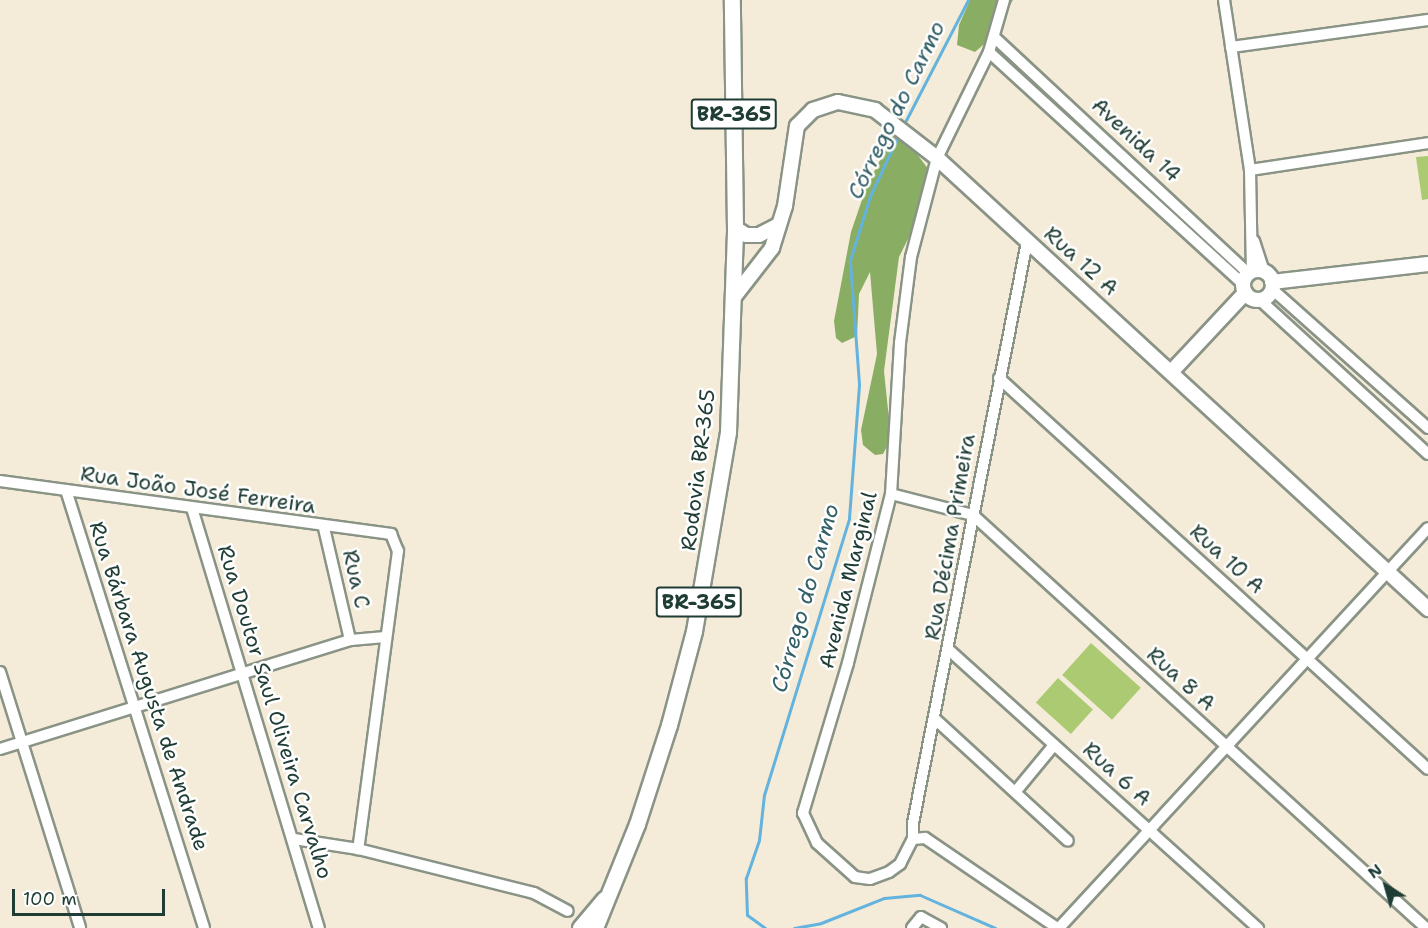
<!DOCTYPE html>
<html>
<head>
<meta charset="utf-8">
<style>
  body { margin:0 }
  #map { position:relative; width:1428px; height:928px; overflow:hidden; background:#f4ecd9; font-family:"Shantell Sans",sans-serif }
  div>[style] { position:absolute }
  .green>* { inset:0; background:#acca71; transform-origin:0 0 }
  .forest>* { inset:0; background:#89ae63 }
  .stream>* { height:3px; margin:-1.5px; padding:0 1.5px; transform-origin:1.5px; border-radius:1.5px; background:#63b3de }
  .roads { filter:drop-shadow(2px 0 #8a9486) drop-shadow(-2px 0 #8a9486) drop-shadow(0 2px #8a9486) drop-shadow(0 -2px #8a9486) }
  .street>* { height:10px; margin:-5px; padding:0 5px; transform-origin:5px; border-radius:5px; background:#fff }
  .secondary>* { height:14px; margin:-7px; padding:0 7px; transform-origin:7px; border-radius:7px; background:#fff }
  .secondary>.ring { margin:-7px; padding:0; box-sizing:content-box; background:none; border:14px solid #fff; border-radius:50% }
  .primary>* { height:15px; margin:-7.5px; padding:0 7.5px; transform-origin:7.5px; border-radius:7.5px; background:#fff }
  span { translate:-50% -50%; white-space:nowrap; text-align:center; line-height:1.15; -webkit-text-stroke:5px #fff; paint-order:stroke }
  .shield-label span { padding:2px 4px; background:#fff; border:2px solid; border-radius:4px; -webkit-text-stroke-width:0 }
  .shield-label { font-size:20px; color:#1f3d34; font-weight:700 }
  .street-label { font-size:21px; color:#1f3d34 }
  .water-label { font-size:22px; color:#336067; font-style:italic }
  .north { position:absolute; left:1356px; top:856px; width:60px; height:60px; -webkit-text-stroke:4px #fff; paint-order:stroke; rotate:323deg; font-size:16px; font-weight:700; line-height:24px; text-align:center; color:#1f3d34 }
  .north::after { content:''; display:block; margin:auto; width:21px; height:27px; background:#1f3d34; clip-path:polygon(50% 0,100% 100%,50% 72%,0 100%) }
  .scale { position:absolute; left:12px; top:889px; width:153px; height:27px; box-sizing:border-box; border:3px solid #1f3d34; border-top:0; padding-left:8px; font-size:18px; line-height:21px; white-space:nowrap; color:#1f3d34; -webkit-text-stroke:4px #fff; paint-order:stroke }
</style>
</head>
<body>
<div id="map">
  <div class="green">
    <div style="clip-path:polygon(1428px 156px,1428px 199px,1422px 200px,1416px 157px)"></div>
    <div style="left:1091px;top:643px;width:67px;height:43px;rotate:42deg"></div>
    <div style="left:1058px;top:678px;width:47px;height:33px;rotate:42deg"></div>
  </div>
  <div class="forest">
    <div style="clip-path:polygon(970px 0,1013px 0,990px 39px,975px 52px,957px 45px,959px 25px)"></div>
    <div style="clip-path:polygon(893px 134px,907px 141px,929px 170px,923px 209px,899px 257px,884px 371px,891px 439px,883px 454px,875px 455px,863px 445px,861px 430px,877px 354px,870px 272px,859px 294px,857px 336px,842px 343px,836px 338px,834px 321px,851px 232px,866px 188px)"></div>
  </div>
  <div class="stream">
    <div style="left:903px;top:126px;width:142px;rotate:-62.7deg"></div>
    <div style="left:765px;top:928px;width:22px;rotate:-144deg"></div>
    <div style="left:747px;top:915px;width:37px;rotate:-92deg"></div>
    <div style="left:746px;top:878px;width:40px;rotate:-71.1deg"></div>
    <div style="left:759px;top:840px;width:45px;rotate:-83.7deg"></div>
    <div style="left:764px;top:795px;width:290px;rotate:-72.9deg"></div>
    <div style="left:849px;top:518px;width:134px;rotate:-85.7deg"></div>
    <div style="left:859px;top:384px;width:124px;rotate:-94.2deg"></div>
    <div style="left:850px;top:260px;width:67px;rotate:-72.6deg"></div>
    <div style="left:870px;top:196px;width:68px;rotate:-64.9deg"></div>
    <div style="left:794px;top:928px;width:27px;rotate:-10deg"></div>
    <div style="left:821px;top:923px;width:68px;rotate:-21.6deg"></div>
    <div style="left:884px;top:898px;width:36px;rotate:-5deg"></div>
    <div style="left:920px;top:895px;width:82px;rotate:23.7deg"></div>
  </div>
  <div class="roads">
    <div class="street">
      <div style="left:1004px;top:0;width:54px;rotate:106.1deg"></div>
      <div style="left:989px;top:52px;width:118px;rotate:116.1deg"></div>
      <div style="left:937px;top:158px;width:102px;rotate:104.7deg"></div>
      <div style="left:911px;top:257px;width:87px;rotate:97.3deg"></div>
      <div style="left:900px;top:343px;width:151px;rotate:93.4deg"></div>
      <div style="left:891px;top:494px;width:174px;rotate:104.3deg"></div>
      <div style="left:848px;top:663px;width:157px;rotate:106.7deg"></div>
      <div style="left:803px;top:813px;width:33px;rotate:65deg"></div>
      <div style="left:817px;top:843px;width:51px;rotate:41.8deg"></div>
      <div style="left:855px;top:877px;width:15px;rotate:8deg"></div>
      <div style="left:870px;top:879px;width:20px;rotate:-20deg"></div>
      <div style="left:889px;top:872px;width:14px;rotate:-36deg"></div>
      <div style="left:900px;top:864px;width:28px;rotate:-63deg"></div>
      <div style="left:913px;top:839px;width:12px;rotate:-5deg"></div>
      <div style="left:925px;top:838px;width:160px;rotate:34.3deg"></div>
      <div style="left:1224px;top:0;width:172px;rotate:81.3deg"></div>
      <div style="left:1250px;top:170px;width:101px;rotate:88.9deg"></div>
      <div style="left:994px;top:37px;width:348px;rotate:42.9deg"></div>
      <div style="left:1231px;top:47px;width:199px;rotate:-7.8deg"></div>
      <div style="left:989px;top:52px;width:344px;rotate:42.4deg"></div>
      <div style="left:1250px;top:170px;width:180px;rotate:-8.6deg"></div>
      <div style="left:1254px;top:241px;width:33px;rotate:72deg"></div>
      <div style="left:1272px;top:289px;width:209px;rotate:41.7deg"></div>
      <div style="left:1260px;top:300px;width:228px;rotate:42.5deg"></div>
      <div style="left:999px;top:378px;width:580px;rotate:42.35deg"></div>
      <div style="left:0;top:481px;width:395px;rotate:7.7deg"></div>
      <div style="left:391px;top:534px;width:18px;rotate:68deg"></div>
      <div style="left:398px;top:551px;width:301px;rotate:97.6deg"></div>
      <div style="left:66px;top:490px;width:459px;rotate:72.5deg"></div>
      <div style="left:891px;top:494px;width:85px;rotate:14.4deg"></div>
      <div style="left:973px;top:515px;width:613px;rotate:42.36deg"></div>
      <div style="left:192px;top:508px;width:439px;rotate:73.2deg"></div>
      <div style="left:324px;top:528px;width:115px;rotate:76.9deg"></div>
      <div style="left:949px;top:650px;width:416px;rotate:42deg"></div>
      <div style="left:0;top:672px;width:268px;rotate:72.6deg"></div>
      <div style="left:935px;top:719px;width:180px;rotate:42.5deg"></div>
      <div style="left:0;top:749px;width:367px;rotate:-17.3deg"></div>
      <div style="left:350px;top:640px;width:36px;rotate:-5deg"></div>
      <div style="left:1016px;top:791px;width:60px;rotate:-50.4deg"></div>
      <div style="left:294px;top:839px;width:65px;rotate:8.9deg"></div>
      <div style="left:358px;top:849px;width:181px;rotate:14deg"></div>
      <div style="left:534px;top:893px;width:38px;rotate:28deg"></div>
      <div style="left:913px;top:839px;width:16px;rotate:-90deg"></div>
      <div style="left:913px;top:823px;width:592px;rotate:-78.9deg"></div>
      <div style="left:912px;top:928px;width:14px;rotate:-51deg"></div>
      <div style="left:921px;top:917px;width:23px;rotate:29deg"></div>
      <div style="left:1059px;top:928px;width:544px;rotate:-47.31deg"></div>
    </div>
    <div class="secondary">
      <div style="left:735px;top:228px;width:13px;rotate:32deg"></div>
      <div style="left:746px;top:235px;width:13px"></div>
      <div style="left:759px;top:235px;width:22px;rotate:-27deg"></div>
      <div class="ring" style="left:1243px;top:270px;width:16px;height:16px"></div>
      <div style="left:1272px;top:282px;width:157px;rotate:-6.6deg"></div>
      <div style="left:734px;top:297px;width:62px;rotate:-52.2deg"></div>
      <div style="left:772px;top:248px;width:44px;rotate:-72.8deg"></div>
      <div style="left:785px;top:206px;width:81px;rotate:-81.5deg"></div>
      <div style="left:797px;top:126px;width:23px;rotate:-45deg"></div>
      <div style="left:813px;top:110px;width:26px;rotate:-18deg"></div>
      <div style="left:838px;top:102px;width:38px;rotate:12deg"></div>
      <div style="left:875px;top:110px;width:78px;rotate:37.7deg"></div>
      <div style="left:937px;top:158px;width:667px;rotate:42.57deg"></div>
      <div style="left:1172px;top:371px;width:107px;rotate:-46.9deg"></div>
      <div style="left:580px;top:928px;width:38px;rotate:-50deg"></div>
    </div>
    <div class="primary">
      <div style="left:595px;top:928px;width:112px;rotate:-68deg"></div>
      <div style="left:637px;top:824px;width:104px;rotate:-72.1deg"></div>
      <div style="left:669px;top:725px;width:97px;rotate:-75.1deg"></div>
      <div style="left:694px;top:631px;width:202px;rotate:-80.3deg"></div>
      <div style="left:728px;top:432px;width:204px;rotate:-88deg"></div>
      <div style="left:735px;top:228px;width:228px;rotate:-90.8deg"></div>
    </div>
  </div>
  <div class="shield-label">
    <span style="left:734px;top:114px">BR-365</span>
    <span style="left:699px;top:602px">BR-365</span>
  </div>
  <div class="street-label">
    <span style="left:1136px;top:140px;rotate:43deg">Avenida 14</span>
    <span style="left:1081px;top:261px;rotate:42deg">Rua 12 A</span>
    <span style="left:698px;top:470px;rotate:-83deg">Rodovia BR-365</span>
    <span style="left:198px;top:490px;rotate:8deg">Rua João José Ferreira</span>
    <span style="left:950px;top:537px;rotate:-80deg">Rua Décima Primeira</span>
    <span style="left:1227px;top:559px;rotate:42deg">Rua 10 A</span>
    <span style="left:356px;top:579px;rotate:77deg">Rua C</span>
    <span style="left:848px;top:580px;rotate:-76deg">Avenida Marginal</span>
    <span style="left:1181px;top:679px;rotate:42deg">Rua 8 A</span>
    <span style="left:149px;top:686px;rotate:72deg">Rua Bárbara Augusta de Andrade</span>
    <span style="left:275px;top:712px;rotate:73deg">Rua Doutor Saul Oliveira Carvalho</span>
    <span style="left:1117px;top:774px;rotate:42deg">Rua 6 A</span>
  </div>
  <div class="water-label">
    <span style="left:896px;top:110px;rotate:-64deg">Córrego do Carmo</span>
    <span style="left:805px;top:598px;rotate:-74deg">Córrego do Carmo</span>
  </div>
  <div class="north">N</div>
  <div class="scale">100 m</div>
</div>
</body>
</html>
